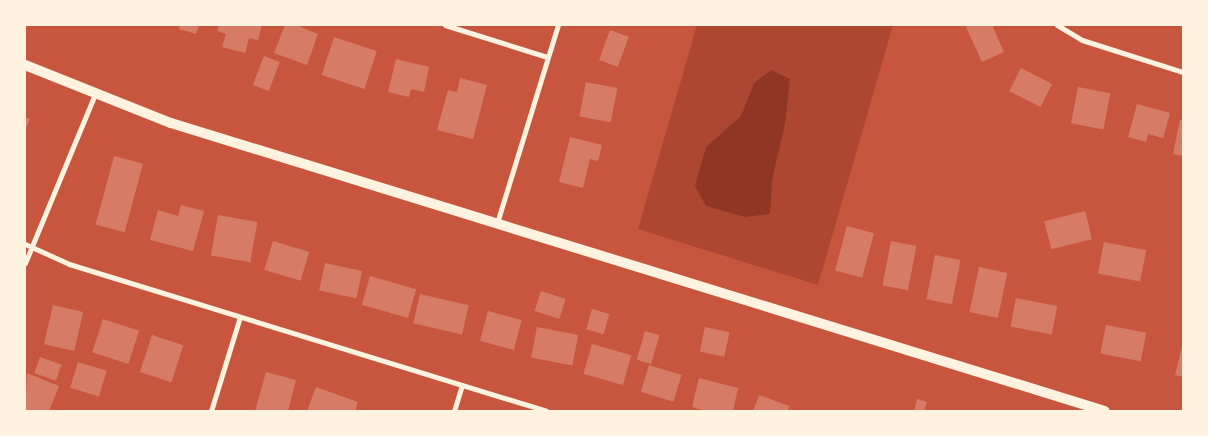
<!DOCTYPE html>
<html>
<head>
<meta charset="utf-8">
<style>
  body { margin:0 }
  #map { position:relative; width:1208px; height:436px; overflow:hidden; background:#c8553d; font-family:"PT Sans Narrow",sans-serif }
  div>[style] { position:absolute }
  .green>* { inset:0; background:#ae4732 }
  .water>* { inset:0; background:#8f3625 }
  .building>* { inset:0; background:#d67c66; transform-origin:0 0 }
  .minor>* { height:5px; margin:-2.5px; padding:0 2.5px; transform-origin:2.5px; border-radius:2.5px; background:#fff3e0 }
  .secondary>* { height:10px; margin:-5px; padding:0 5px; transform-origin:5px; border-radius:5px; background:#fff3e0 }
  span { translate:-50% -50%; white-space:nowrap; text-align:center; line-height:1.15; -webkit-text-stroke:4.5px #fff3e0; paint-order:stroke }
  .frame { position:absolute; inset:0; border:26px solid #fff3e0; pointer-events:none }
</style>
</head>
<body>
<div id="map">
  <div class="green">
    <div style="clip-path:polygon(697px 25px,893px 25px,818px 285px,638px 229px)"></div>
  </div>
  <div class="water">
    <div style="clip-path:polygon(771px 70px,790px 79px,785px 124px,772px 180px,770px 214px,745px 217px,706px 206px,695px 186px,706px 147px,741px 116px,754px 83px)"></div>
  </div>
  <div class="building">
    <div style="clip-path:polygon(180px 25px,199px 25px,196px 34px,179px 29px)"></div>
    <div style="clip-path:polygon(219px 25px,262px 25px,258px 40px,249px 38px,245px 53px,222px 47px,226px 34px,217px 31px)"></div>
    <div style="clip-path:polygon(285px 25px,296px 25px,318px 34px,307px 65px,274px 53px)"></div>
    <div style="clip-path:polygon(969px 25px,992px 25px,1004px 52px,982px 62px,966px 27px)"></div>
    <div style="left:610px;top:30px;width:20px;height:32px;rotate:20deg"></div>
    <div style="left:334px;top:37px;width:45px;height:40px;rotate:18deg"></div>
    <div style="left:264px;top:56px;width:17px;height:31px;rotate:21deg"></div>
    <div style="clip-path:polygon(396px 59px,429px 67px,424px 92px,411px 89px,409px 97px,388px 92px)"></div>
    <div style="left:1021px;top:68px;width:35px;height:26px;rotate:27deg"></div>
    <div style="clip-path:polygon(460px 78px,487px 85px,473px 139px,437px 130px,448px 90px,457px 92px)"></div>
    <div style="left:586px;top:82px;width:32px;height:35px;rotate:11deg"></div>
    <div style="left:1078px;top:87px;width:33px;height:37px;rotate:11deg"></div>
    <div style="clip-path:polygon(1137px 104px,1170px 113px,1163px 138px,1148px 134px,1146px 142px,1128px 137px)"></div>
    <div style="clip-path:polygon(25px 117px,30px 119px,25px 130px)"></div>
    <div style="clip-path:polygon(1180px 120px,1183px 120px,1183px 156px,1173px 154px)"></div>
    <div style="clip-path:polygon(570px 137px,602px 145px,598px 161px,590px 159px,583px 188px,559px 182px)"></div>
    <div style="left:114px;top:156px;width:30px;height:71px;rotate:15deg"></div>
    <div style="clip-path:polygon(181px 205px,204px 211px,193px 251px,150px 240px,158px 210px,178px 216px)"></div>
    <div style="left:1085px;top:211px;width:29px;height:42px;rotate:76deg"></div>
    <div style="left:218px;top:215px;width:40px;height:41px;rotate:10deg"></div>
    <div style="left:847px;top:226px;width:28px;height:46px;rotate:15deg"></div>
    <div style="left:273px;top:241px;width:38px;height:30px;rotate:17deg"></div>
    <div style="left:891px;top:241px;width:26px;height:45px;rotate:11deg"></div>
    <div style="left:1104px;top:242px;width:43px;height:32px;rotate:11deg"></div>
    <div style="left:935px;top:255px;width:26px;height:45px;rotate:11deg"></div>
    <div style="left:325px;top:263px;width:38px;height:28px;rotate:12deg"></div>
    <div style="left:979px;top:267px;width:29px;height:46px;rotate:12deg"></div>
    <div style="left:370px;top:276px;width:48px;height:30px;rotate:16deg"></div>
    <div style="left:541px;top:291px;width:26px;height:21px;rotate:18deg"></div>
    <div style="left:420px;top:294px;width:50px;height:30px;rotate:13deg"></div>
    <div style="left:1016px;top:298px;width:42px;height:29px;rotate:11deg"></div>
    <div style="left:53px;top:305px;width:31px;height:40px;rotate:13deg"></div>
    <div style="left:592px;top:309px;width:18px;height:21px;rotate:16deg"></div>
    <div style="left:488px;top:311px;width:35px;height:31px;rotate:15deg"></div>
    <div style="left:103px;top:319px;width:38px;height:35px;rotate:18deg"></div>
    <div style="left:1106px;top:325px;width:41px;height:29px;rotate:11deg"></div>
    <div style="left:537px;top:327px;width:42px;height:31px;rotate:11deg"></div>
    <div style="left:705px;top:327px;width:25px;height:25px;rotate:12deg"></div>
    <div style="left:645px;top:331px;width:15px;height:30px;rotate:16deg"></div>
    <div style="left:152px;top:335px;width:33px;height:39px;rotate:18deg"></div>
    <div style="left:592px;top:344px;width:41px;height:31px;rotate:16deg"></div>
    <div style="clip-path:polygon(1182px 346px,1183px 346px,1183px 377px,1175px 375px)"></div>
    <div style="left:40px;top:357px;width:23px;height:17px;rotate:20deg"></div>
    <div style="left:78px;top:362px;width:30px;height:27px;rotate:17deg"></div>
    <div style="left:649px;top:365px;width:34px;height:28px;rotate:17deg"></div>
    <div style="clip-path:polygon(266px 372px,296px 380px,288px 411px,255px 411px)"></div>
    <div style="clip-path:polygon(27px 373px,59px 386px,49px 411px,25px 411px)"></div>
    <div style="clip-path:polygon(699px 378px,738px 388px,733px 411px,707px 411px,692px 407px)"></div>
    <div style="clip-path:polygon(316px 387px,358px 402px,355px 411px,307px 411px)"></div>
    <div style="clip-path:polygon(759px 395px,789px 406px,788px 411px,753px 411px)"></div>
    <div style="clip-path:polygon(917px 399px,927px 402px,924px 411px,914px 411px)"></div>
  </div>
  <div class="minor">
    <div style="left:445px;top:25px;width:107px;rotate:17.4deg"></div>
    <div style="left:1057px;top:25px;width:29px;rotate:31deg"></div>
    <div style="left:1082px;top:40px;width:106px;rotate:17.6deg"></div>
    <div style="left:497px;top:223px;width:207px;rotate:-72.9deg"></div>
    <div style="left:25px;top:244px;width:48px;rotate:24.4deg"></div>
    <div style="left:69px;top:264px;width:499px;rotate:17.1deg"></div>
    <div style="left:25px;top:263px;width:183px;rotate:-67.5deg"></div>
    <div style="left:211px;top:411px;width:98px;rotate:-72.9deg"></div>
    <div style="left:454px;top:411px;width:27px;rotate:-73deg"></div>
  </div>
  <div class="secondary">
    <div style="left:25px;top:65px;width:157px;rotate:21.7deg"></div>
    <div style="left:171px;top:123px;width:977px;rotate:17.14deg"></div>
  </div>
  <div class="frame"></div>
</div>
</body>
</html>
